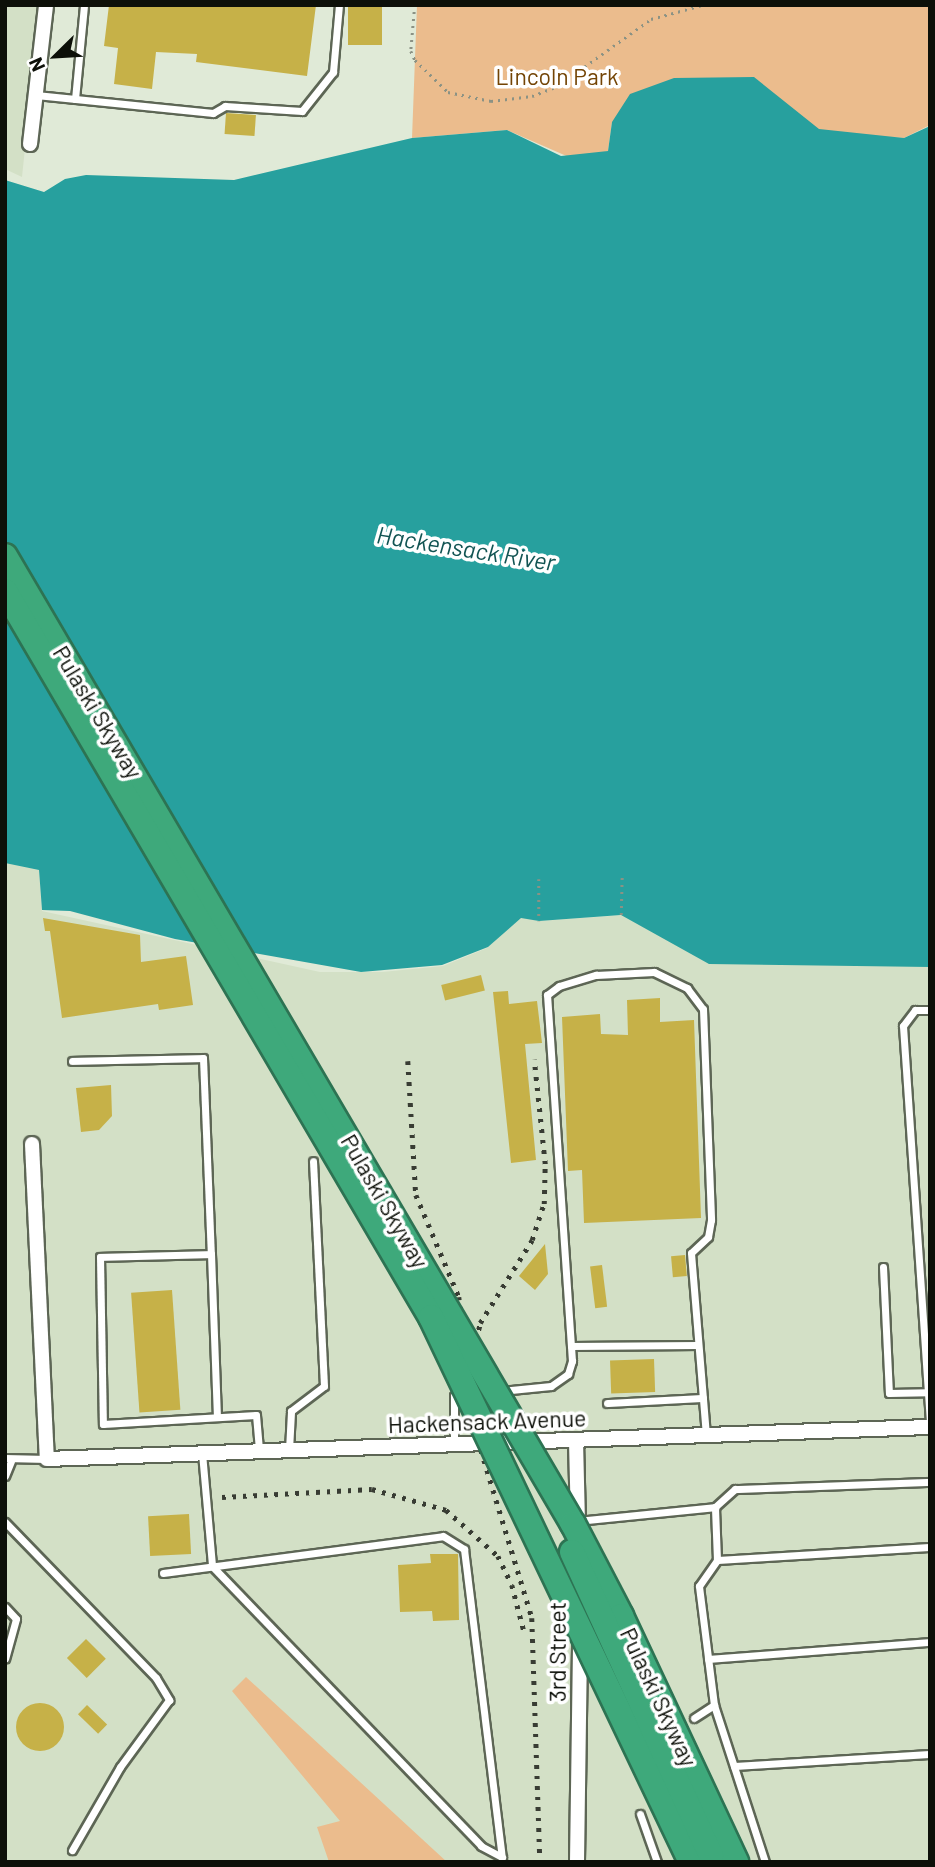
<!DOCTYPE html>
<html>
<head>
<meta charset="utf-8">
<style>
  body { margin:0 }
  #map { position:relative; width:935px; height:1867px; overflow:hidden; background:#e0ead7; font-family:Barlow,sans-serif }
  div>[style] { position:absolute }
  .built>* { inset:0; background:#d3e0c6 }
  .green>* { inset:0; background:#ebbc8d }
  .water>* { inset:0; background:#27a09e }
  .building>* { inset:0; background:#c6b148; transform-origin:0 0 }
  .round { border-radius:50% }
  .path>* { height:2.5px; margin-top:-1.25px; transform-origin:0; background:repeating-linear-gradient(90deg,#8b9284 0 2px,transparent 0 7px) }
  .roads { filter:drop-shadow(2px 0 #5d6655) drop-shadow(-2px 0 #5d6655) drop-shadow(0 2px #5d6655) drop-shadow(0 -2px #5d6655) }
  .service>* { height:7px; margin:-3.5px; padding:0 3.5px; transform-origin:3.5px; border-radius:3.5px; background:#fff }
  .minor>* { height:14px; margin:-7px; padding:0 7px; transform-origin:7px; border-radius:7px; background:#fff }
  .rail>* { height:4.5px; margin-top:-2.25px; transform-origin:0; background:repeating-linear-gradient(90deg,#383c33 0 3.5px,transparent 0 10.5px) }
  .bridges { filter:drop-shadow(2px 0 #2d7353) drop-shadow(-2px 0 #2d7353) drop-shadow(0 2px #2d7353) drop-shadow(0 -2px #2d7353) }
  .motorway-bridge>* { height:24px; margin:-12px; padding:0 12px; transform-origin:12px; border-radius:12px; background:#3ea97b }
  span { translate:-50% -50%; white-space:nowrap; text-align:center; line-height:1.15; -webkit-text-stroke:7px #fff; paint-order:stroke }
  .park-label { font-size:23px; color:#734405 }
  .street-label { font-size:23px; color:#0d1009 }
  .water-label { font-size:24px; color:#125453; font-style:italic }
  .frame { position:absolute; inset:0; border:7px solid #0d1009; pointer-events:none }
  .north { position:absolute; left:21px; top:21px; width:70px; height:70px; -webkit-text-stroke:5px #fff; paint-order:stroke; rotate:246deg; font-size:19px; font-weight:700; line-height:28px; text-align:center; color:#0d1009 }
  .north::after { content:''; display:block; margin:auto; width:24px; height:32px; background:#0d1009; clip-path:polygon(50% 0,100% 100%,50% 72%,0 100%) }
</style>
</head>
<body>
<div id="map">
  <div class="built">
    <div style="clip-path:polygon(5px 5px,40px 5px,22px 177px,5px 169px)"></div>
    <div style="clip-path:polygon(5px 863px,39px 870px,42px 911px,320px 972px,382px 972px,443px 966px,487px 948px,521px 917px,539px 921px,624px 915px,706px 962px,930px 966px,930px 1862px,5px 1862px)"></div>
  </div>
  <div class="green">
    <div style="clip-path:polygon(417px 5px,930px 5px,930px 125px,904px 138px,612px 122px,608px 151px,578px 161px,507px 130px,412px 138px)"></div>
    <div style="clip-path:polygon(246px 1677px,447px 1862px,329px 1862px,317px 1827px,340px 1821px,232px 1691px)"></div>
  </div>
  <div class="water">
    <div style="clip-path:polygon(754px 77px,819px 129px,904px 138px,930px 126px,930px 967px,709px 964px,621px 915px,539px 921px,521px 918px,488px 947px,442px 965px,361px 972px,175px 939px,70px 911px,42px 910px,39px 870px,5px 863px,5px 180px,44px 192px,65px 179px,86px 175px,234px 180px,412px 138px,507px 130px,561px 156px,608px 151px,612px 122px,630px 94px,674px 78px)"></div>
  </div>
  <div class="building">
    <div style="clip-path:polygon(109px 5px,316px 5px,307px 76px,196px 62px,197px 54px,156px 52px,152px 89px,114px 84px,118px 48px,104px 46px)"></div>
    <div style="left:348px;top:5px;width:34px;height:40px"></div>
    <div style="left:226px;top:113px;width:30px;height:21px;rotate:4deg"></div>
    <div style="clip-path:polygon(43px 918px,140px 935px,141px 962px,186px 956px,193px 1005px,159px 1010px,158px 1004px,62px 1018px,50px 931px,45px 931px)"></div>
    <div style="left:481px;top:975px;width:16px;height:41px;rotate:76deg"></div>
    <div style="clip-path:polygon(508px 991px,509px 1004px,537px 1001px,542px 1043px,525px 1044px,536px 1160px,511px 1163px,493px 992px)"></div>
    <div style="clip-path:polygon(660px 998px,660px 1022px,694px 1020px,701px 1218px,584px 1223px,582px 1170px,568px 1171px,562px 1017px,600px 1014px,601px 1034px,628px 1035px,627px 1000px)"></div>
    <div style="clip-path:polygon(111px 1085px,112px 1116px,99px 1130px,81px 1132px,76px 1088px)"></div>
    <div style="clip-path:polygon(545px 1244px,548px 1274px,535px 1290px,519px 1276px)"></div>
    <div style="left:685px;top:1255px;width:21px;height:14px;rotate:85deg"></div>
    <div style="left:602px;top:1265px;width:42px;height:12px;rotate:83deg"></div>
    <div style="left:172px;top:1290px;width:120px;height:41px;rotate:86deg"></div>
    <div style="left:654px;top:1359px;width:33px;height:44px;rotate:88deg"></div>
    <div style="left:189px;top:1514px;width:40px;height:41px;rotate:87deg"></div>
    <div style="clip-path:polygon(430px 1554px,458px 1554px,459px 1620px,433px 1621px,432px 1611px,400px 1612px,398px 1565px,431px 1563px)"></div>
    <div style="left:86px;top:1639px;width:28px;height:27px;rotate:45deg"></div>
    <div class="round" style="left:16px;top:1703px;width:48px;height:48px"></div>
    <div style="left:87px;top:1705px;width:28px;height:13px;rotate:44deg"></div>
  </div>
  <div class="path">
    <div style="left:415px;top:5px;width:46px;rotate:95deg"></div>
    <div style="left:411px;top:51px;width:10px;rotate:66deg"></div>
    <div style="left:415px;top:60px;width:46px;rotate:44.1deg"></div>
    <div style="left:448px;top:92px;width:44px;rotate:11.8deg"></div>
    <div style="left:491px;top:101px;width:41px;rotate:-7deg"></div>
    <div style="left:532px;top:96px;width:26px;rotate:-21deg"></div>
    <div style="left:556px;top:87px;width:117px;rotate:-35.6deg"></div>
    <div style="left:651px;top:19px;width:54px;rotate:-15.1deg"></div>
    <div style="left:539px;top:879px;width:42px;rotate:90deg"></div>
    <div style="left:621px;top:915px;width:42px;rotate:-88.6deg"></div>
  </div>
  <div class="roads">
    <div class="service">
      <div style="left:36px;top:95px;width:178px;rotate:5.8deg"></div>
      <div style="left:213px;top:113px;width:14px;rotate:-30deg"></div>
      <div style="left:225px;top:106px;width:77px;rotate:3.7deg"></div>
      <div style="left:302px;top:111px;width:50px;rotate:-51.5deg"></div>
      <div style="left:333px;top:72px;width:67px;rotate:-84.9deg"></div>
      <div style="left:75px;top:99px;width:94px;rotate:-84.5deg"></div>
      <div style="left:930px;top:1010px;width:15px;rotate:180deg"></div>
      <div style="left:915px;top:1010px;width:20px;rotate:127deg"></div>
      <div style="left:903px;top:1026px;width:399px;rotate:86.1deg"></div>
      <div style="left:72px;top:1061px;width:131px;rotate:-1.3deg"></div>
      <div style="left:203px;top:1058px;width:196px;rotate:87.7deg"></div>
      <div style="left:211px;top:1254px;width:111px;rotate:178.5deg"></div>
      <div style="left:100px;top:1257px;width:167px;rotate:89deg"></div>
      <div style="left:103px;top:1424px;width:153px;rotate:-3.4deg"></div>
      <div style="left:256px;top:1415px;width:36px;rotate:85deg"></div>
      <div style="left:211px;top:1254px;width:163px;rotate:87.9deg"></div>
      <div style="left:883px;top:1267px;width:126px;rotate:87.3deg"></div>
      <div style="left:889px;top:1393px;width:39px;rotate:-1deg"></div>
      <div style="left:571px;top:1346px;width:127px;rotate:-0.5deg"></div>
      <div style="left:501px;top:1391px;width:50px;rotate:-5.7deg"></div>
      <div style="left:551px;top:1386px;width:21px;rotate:-35deg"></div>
      <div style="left:568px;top:1374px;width:14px;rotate:-73deg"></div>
      <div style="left:572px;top:1361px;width:367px;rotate:-93.9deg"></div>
      <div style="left:547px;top:995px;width:15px;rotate:-37deg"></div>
      <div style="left:559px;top:986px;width:39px;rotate:-17deg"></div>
      <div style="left:596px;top:975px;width:58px;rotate:-3deg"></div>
      <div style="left:654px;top:972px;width:37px;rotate:26deg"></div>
      <div style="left:687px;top:988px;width:26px;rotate:53deg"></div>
      <div style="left:703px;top:1009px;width:211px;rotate:87.8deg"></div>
      <div style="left:711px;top:1220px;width:17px;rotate:100deg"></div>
      <div style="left:708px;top:1237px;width:23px;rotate:137deg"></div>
      <div style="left:691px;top:1253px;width:184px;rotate:85.3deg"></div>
      <div style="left:607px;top:1403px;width:96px;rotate:-3deg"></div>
      <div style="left:454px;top:1444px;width:48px;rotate:-90deg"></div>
      <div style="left:454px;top:1396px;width:10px;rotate:-6deg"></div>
      <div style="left:289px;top:1450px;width:39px;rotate:-87deg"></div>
      <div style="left:291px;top:1411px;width:41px;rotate:-37.1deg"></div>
      <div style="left:324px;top:1386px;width:225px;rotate:-92.8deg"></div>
      <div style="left:202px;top:1453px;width:113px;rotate:84.9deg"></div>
      <div style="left:212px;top:1566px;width:388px;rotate:46.1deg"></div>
      <div style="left:481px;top:1846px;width:24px;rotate:28deg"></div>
      <div style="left:5px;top:1458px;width:42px;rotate:1.4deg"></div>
      <div style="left:5px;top:1476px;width:16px;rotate:-68deg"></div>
      <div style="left:578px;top:1521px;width:138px;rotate:-5.8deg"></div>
      <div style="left:5px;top:1522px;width:217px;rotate:45.9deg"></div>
      <div style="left:156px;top:1678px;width:26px;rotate:59deg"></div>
      <div style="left:169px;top:1700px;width:83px;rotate:126.2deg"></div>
      <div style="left:120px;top:1767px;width:96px;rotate:120deg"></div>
      <div style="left:717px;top:1560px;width:213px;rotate:-3.5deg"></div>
      <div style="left:163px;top:1573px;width:282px;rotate:-7.5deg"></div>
      <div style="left:443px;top:1536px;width:25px;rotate:32deg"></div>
      <div style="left:464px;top:1549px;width:310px;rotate:83deg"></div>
      <div style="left:5px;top:1607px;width:16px;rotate:47deg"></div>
      <div style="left:16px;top:1619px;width:41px;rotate:105.4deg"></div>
      <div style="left:708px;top:1659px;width:223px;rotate:-4.4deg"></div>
      <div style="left:694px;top:1718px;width:24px;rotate:-33deg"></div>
      <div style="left:734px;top:1766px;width:196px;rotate:-3.5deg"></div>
      <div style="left:640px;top:1814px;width:51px;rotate:70.5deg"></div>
      <div style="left:765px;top:1862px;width:165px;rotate:-108deg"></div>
      <div style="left:714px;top:1705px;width:120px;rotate:-97.2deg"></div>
      <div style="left:699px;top:1586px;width:32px;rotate:-55deg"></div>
      <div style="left:717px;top:1560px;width:53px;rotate:-92.2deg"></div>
      <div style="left:715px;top:1507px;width:27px;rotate:-42deg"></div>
      <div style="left:735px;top:1489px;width:195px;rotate:-2.1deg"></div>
    </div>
    <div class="minor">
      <div style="left:30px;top:144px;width:140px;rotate:-83.4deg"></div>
      <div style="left:32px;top:1144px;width:315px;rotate:87.3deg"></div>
      <div style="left:47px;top:1459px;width:884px;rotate:-2.08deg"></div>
      <div style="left:576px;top:1441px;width:83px;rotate:88.6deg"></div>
      <div style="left:577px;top:1862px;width:223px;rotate:-89.2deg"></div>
    </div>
  </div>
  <div class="rail">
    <div style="left:408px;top:1061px;width:134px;rotate:86.6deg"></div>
    <div style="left:416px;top:1195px;width:111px;rotate:67.1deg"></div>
    <div style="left:459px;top:1297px;width:144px;rotate:82.4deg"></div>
    <div style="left:478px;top:1440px;width:186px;rotate:73.1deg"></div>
    <div style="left:532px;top:1618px;width:244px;rotate:88.1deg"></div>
    <div style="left:473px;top:1350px;width:28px;rotate:-75deg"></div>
    <div style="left:480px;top:1323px;width:98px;rotate:-57.9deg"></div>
    <div style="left:532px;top:1240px;width:38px;rotate:-72deg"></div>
    <div style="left:544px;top:1204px;width:40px;rotate:-88.6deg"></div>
    <div style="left:545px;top:1164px;width:105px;rotate:-96deg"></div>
    <div style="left:222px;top:1497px;width:150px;rotate:-3.1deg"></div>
    <div style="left:372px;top:1489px;width:77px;rotate:15.8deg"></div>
    <div style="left:446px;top:1510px;width:69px;rotate:41.5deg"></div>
    <div style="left:498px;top:1556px;width:32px;rotate:64deg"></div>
    <div style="left:512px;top:1585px;width:52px;rotate:75.4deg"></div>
  </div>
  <div class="bridges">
    <div class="motorway-bridge">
      <div style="left:5px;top:556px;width:1122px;rotate:59.6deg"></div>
      <div style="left:573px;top:1524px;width:104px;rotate:62.4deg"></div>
      <div style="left:621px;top:1616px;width:272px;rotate:64.9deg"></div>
      <div style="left:5px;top:591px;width:842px;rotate:59.6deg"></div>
      <div style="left:431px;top:1317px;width:604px;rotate:64.5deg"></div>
      <div style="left:572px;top:1552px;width:334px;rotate:65.4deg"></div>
    </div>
  </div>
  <div class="park-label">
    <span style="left:557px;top:76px">Lincoln Park</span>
  </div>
  <div class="street-label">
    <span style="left:98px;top:712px;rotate:59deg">Pulaski Skyway</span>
    <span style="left:385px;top:1201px;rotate:60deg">Pulaski Skyway</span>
    <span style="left:487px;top:1421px;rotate:-2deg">Hackensack Avenue</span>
    <span style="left:557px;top:1652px;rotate:-90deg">3rd Street</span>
    <span style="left:659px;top:1697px;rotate:65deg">Pulaski Skyway</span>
  </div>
  <div class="water-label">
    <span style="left:466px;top:548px;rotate:9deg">Hackensack River</span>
  </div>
  <div class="frame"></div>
  <div class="north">N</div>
</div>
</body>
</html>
